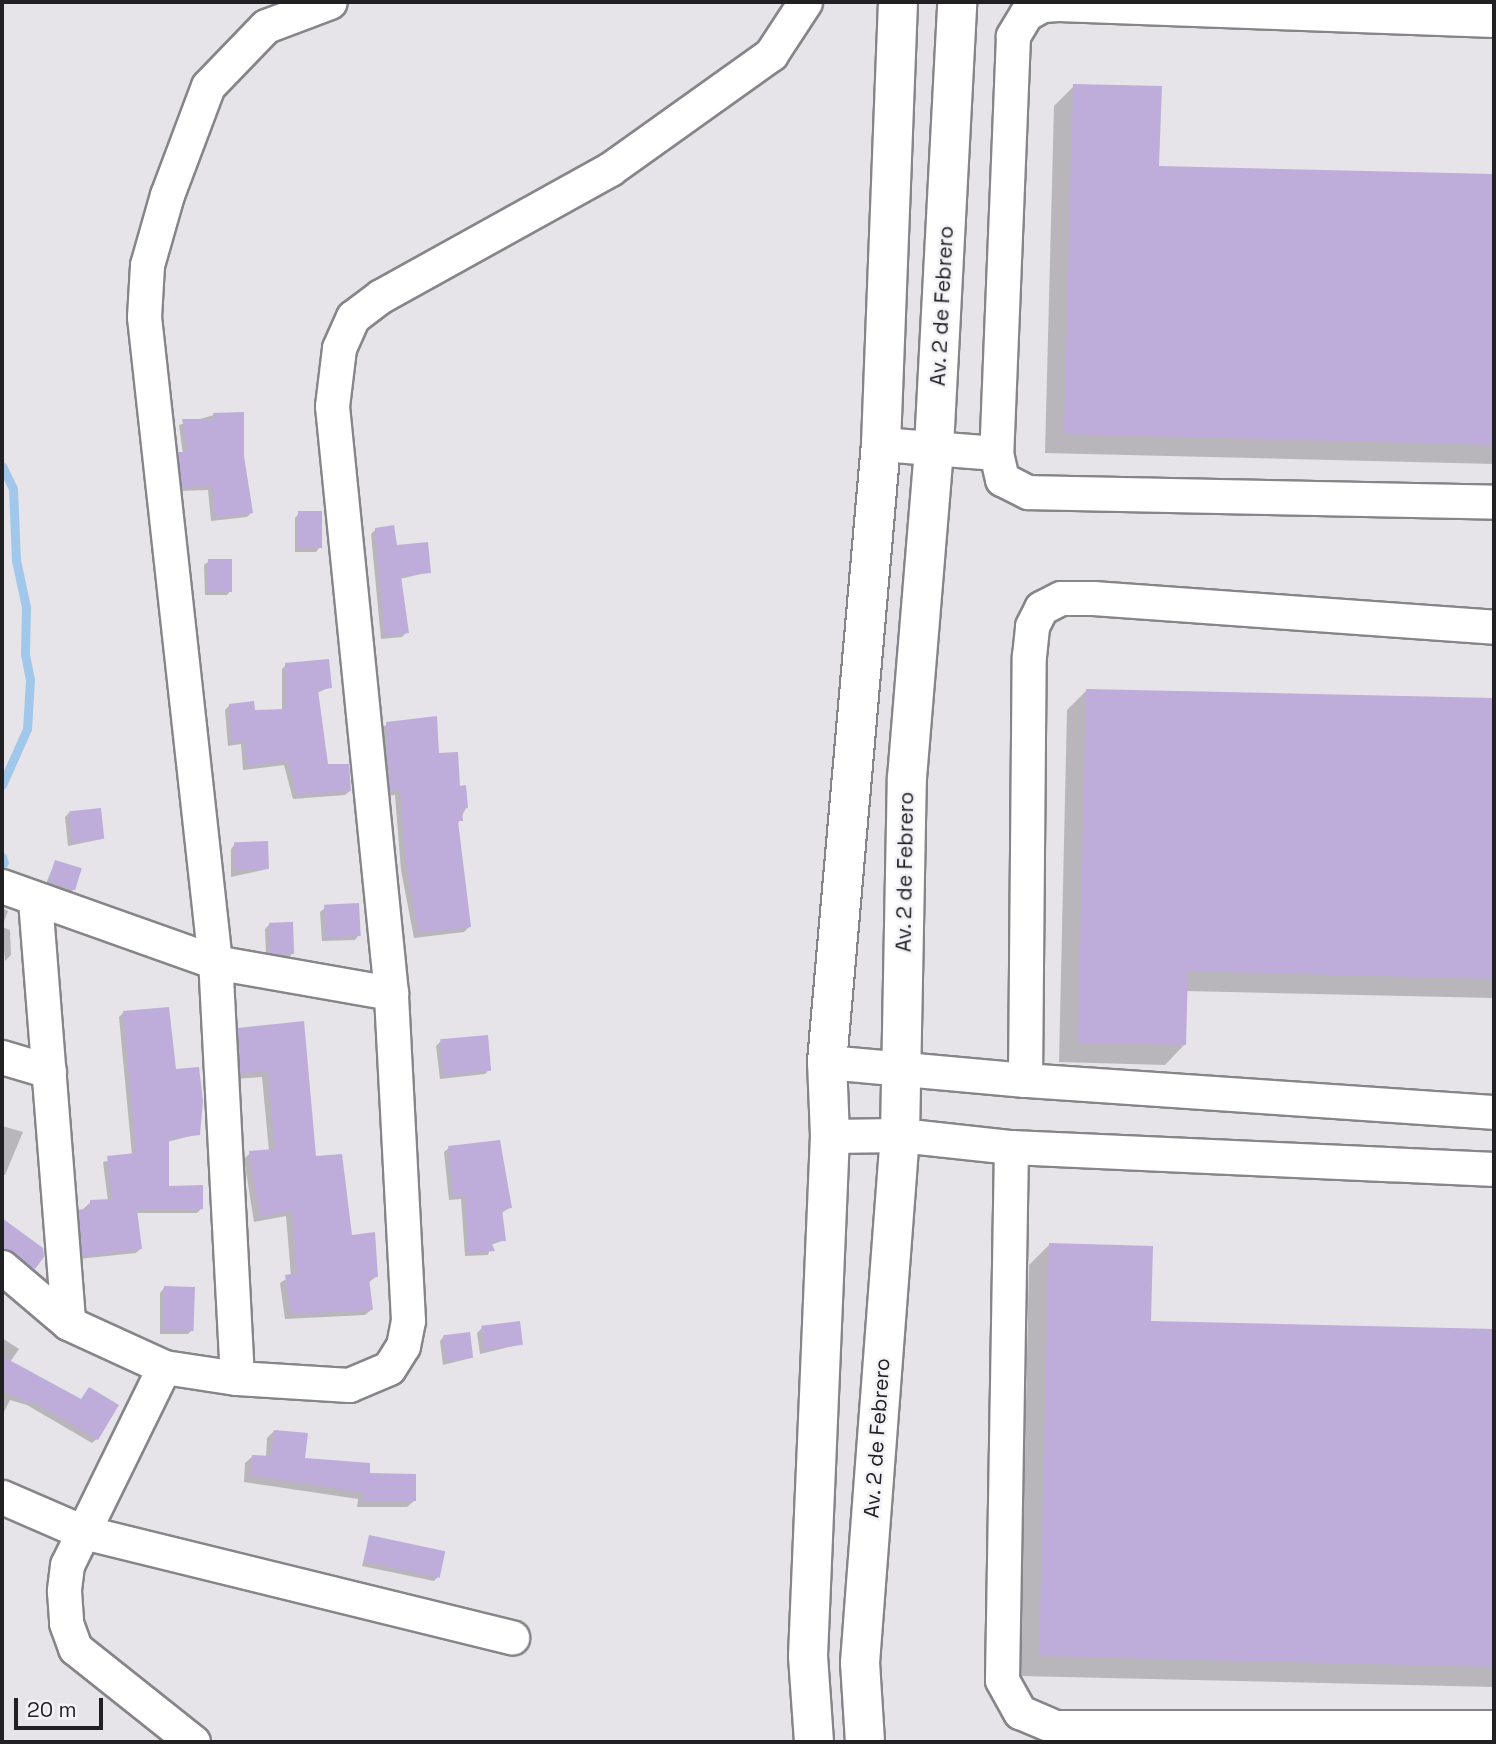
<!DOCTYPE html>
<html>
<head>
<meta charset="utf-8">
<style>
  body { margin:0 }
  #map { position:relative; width:1496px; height:1744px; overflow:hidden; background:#e6e4e9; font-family:"Space Grotesk",sans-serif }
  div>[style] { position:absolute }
  .shadow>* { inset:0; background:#0003 }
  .stream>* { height:9px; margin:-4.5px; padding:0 4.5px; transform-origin:4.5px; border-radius:4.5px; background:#a1c8eb }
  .building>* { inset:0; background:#beadda; transform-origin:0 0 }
  .roads { filter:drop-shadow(2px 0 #868589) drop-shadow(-2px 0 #868589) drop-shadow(0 2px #868589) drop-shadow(0 -2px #868589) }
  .street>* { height:33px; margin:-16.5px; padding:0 16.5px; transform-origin:16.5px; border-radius:16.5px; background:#fff }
  .secondary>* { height:38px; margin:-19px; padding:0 19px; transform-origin:19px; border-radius:19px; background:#fff }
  span { translate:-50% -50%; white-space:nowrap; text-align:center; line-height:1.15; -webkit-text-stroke:5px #f3f2f6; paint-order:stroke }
  .street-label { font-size:21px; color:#212022 }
  .frame { position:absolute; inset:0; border:4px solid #212022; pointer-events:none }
  .scale { position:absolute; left:14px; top:1698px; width:89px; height:32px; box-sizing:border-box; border:4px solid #212022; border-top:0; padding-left:9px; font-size:21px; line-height:24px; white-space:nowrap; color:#212022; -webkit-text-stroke:5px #f3f2f6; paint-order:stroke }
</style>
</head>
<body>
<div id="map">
  <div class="shadow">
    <div style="clip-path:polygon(1074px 86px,1158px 167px,1494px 176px,1494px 464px,1045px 453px,1054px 106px)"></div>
    <div style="clip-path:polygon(214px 415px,242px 457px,251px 513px,247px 517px,211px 521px,208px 490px,178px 491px,175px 459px,183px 454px,179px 425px)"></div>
    <div style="clip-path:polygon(299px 513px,320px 547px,316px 552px,295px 552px,295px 518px)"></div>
    <div style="clip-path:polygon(376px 529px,429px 572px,400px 579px,407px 632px,402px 637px,381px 639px,371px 534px)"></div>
    <div style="clip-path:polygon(209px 561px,231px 590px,227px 595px,205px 595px,204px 565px)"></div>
    <div style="clip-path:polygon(286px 665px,330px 687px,317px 693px,327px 766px,350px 791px,345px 795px,293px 799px,284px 765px,243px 770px,241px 744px,228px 746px,225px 710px,230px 705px,253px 712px,282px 711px,282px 669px)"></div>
    <div style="clip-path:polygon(1087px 690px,1494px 700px,1494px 998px,1186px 991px,1184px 1045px,1165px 1065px,1059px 1062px,1067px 710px)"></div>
    <div style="clip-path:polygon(387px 724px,437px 755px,466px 808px,457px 825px,470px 926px,464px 932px,414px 938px,401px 870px,395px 795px,385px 796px,381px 729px)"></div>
    <div style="clip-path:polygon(70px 812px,102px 839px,68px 846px,65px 817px)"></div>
    <div style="clip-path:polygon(235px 844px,267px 869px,231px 877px,231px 849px)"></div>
    <div style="clip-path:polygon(55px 862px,74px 889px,70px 893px,45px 886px)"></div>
    <div style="clip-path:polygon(2px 908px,8px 911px,2px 927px)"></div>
    <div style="clip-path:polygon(325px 908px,359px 935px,355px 940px,322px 941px,320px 912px)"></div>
    <div style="clip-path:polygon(269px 925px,292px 954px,288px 958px,266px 956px,265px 929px)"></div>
    <div style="clip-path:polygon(2px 927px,10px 930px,11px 955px,5px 961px)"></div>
    <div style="clip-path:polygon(123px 1013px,174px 1071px,198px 1134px,167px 1142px,167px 1188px,201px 1209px,197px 1213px,136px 1213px,140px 1249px,136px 1253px,78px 1259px,75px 1216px,91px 1202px,108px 1201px,103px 1162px,132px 1155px,119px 1017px)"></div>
    <div style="clip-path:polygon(302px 1023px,314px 1158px,350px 1237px,377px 1276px,368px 1283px,372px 1309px,365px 1315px,285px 1319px,280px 1283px,291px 1276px,286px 1216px,254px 1222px,244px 1159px,250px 1153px,269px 1151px,262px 1077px,235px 1079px,232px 1036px,239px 1030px)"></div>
    <div style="clip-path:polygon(441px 1041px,489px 1070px,485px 1074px,440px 1079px,436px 1046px)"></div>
    <div style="clip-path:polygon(2px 1126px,23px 1132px,5px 1175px,2px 1174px)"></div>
    <div style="clip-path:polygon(449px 1148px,510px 1208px,501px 1213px,504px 1240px,491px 1245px,488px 1255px,465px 1256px,461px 1199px,449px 1200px,444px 1152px)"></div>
    <div style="clip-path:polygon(4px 1229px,42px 1256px,29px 1272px,2px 1255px)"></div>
    <div style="clip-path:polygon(1049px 1245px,1149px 1323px,1494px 1331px,1494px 1687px,1020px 1676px,1029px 1265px)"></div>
    <div style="clip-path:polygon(164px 1288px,192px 1330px,188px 1334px,160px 1334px,160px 1293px)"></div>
    <div style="clip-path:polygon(482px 1328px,522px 1344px,480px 1354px,477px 1333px)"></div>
    <div style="clip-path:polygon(444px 1336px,471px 1358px,443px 1365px,440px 1341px)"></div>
    <div style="clip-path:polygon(2px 1338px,19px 1349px,10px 1362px,97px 1439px,92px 1443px,27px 1405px,10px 1400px,2px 1416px)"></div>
    <div style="clip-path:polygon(274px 1431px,306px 1435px,303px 1460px,368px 1474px,414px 1501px,407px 1507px,357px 1507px,358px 1499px,244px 1482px,245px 1463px,252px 1457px,266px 1457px,267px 1438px)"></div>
    <div style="clip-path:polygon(370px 1537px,438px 1577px,434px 1581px,362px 1566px)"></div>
  </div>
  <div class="stream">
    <div style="left:2px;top:466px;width:25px;rotate:64deg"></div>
    <div style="left:13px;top:489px;width:71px;rotate:87.6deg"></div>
    <div style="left:16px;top:560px;width:48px;rotate:78deg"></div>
    <div style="left:26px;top:607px;width:47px;rotate:91.2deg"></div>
    <div style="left:25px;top:654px;width:25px;rotate:79deg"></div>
    <div style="left:30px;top:679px;width:50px;rotate:93.4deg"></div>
    <div style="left:27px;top:729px;width:61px;rotate:114.1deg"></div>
    <div style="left:2px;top:857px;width:6px;rotate:72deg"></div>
  </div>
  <div class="building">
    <div style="clip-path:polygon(1073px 84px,1162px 86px,1159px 166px,1494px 174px,1494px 445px,1064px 434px)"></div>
    <div style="clip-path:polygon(244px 412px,244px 456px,253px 513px,215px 518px,212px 486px,182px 487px,178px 452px,188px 452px,182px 419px,214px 419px,213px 413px)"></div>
    <div style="left:322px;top:511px;width:37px;height:24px;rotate:90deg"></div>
    <div style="clip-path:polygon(394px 525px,397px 545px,428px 542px,431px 573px,401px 576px,409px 633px,385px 636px,375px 528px)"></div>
    <div style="left:208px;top:559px;width:24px;height:33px"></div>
    <div style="clip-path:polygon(329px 659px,332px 688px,318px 690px,328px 764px,349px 764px,351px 791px,297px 795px,288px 761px,247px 766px,245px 741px,232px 743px,229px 704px,254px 701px,255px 710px,285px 709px,285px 663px)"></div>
    <div style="clip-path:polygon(1086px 689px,1494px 698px,1494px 979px,1188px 971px,1186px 1045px,1078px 1043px)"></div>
    <div style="clip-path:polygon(437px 716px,439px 753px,458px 752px,460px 786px,466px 785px,468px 808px,462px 809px,463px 821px,458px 821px,471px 927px,419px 933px,406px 863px,400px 790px,390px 791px,386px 722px)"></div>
    <div style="left:101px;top:808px;width:31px;height:32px;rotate:84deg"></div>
    <div style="left:268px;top:841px;width:28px;height:34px;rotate:88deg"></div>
    <div style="left:55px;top:860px;width:28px;height:23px;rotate:17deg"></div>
    <div style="left:359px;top:903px;width:33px;height:35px;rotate:87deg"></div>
    <div style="left:293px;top:922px;width:32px;height:24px;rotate:88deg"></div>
    <div style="clip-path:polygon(169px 1007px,176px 1069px,199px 1067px,203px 1101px,200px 1135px,169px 1139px,169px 1186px,203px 1185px,203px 1209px,137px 1209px,142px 1249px,82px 1256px,78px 1210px,90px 1208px,90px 1200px,112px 1199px,107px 1156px,136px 1153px,123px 1011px)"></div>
    <div style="clip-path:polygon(304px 1021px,316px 1156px,342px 1154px,352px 1235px,375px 1232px,378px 1277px,369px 1278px,373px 1310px,291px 1314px,285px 1275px,297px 1273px,292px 1211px,260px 1217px,249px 1151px,275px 1149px,268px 1071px,240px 1074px,238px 1028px)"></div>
    <div style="left:488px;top:1035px;width:36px;height:48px;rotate:85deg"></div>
    <div style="clip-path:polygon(500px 1140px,512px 1208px,502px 1209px,506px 1241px,491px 1242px,495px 1251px,468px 1253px,465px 1196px,453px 1197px,448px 1146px)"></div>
    <div style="clip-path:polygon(2px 1218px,43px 1248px,44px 1257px,35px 1269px,2px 1248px)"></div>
    <div style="clip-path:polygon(1049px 1243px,1153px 1246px,1151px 1321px,1494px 1329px,1494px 1667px,1039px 1656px)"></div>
    <div style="left:164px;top:1286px;width:31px;height:44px;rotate:2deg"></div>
    <div style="left:520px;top:1321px;width:24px;height:39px;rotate:83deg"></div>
    <div style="left:470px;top:1332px;width:26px;height:27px;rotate:83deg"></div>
    <div style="clip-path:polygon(2px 1356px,81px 1399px,89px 1387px,119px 1405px,98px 1440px,32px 1401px,30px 1404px,2px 1390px)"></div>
    <div style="clip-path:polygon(274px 1430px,308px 1433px,305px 1458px,370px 1463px,370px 1473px,416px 1474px,416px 1501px,363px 1501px,364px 1493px,250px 1475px,252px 1455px,271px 1456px)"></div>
    <div style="left:369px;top:1535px;width:78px;height:27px;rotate:12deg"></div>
  </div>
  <div class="roads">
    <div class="street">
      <div style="left:1494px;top:20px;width:436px;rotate:-177.9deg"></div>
      <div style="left:1058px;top:4px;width:16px;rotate:176deg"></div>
      <div style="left:1042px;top:5px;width:18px;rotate:151deg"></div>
      <div style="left:1026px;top:14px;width:26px;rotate:121deg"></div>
      <div style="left:1013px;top:36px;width:417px;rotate:92.3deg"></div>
      <div style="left:996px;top:453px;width:27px;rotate:77deg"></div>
      <div style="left:1002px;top:479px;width:29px;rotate:27deg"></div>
      <div style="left:1028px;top:492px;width:466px;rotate:1.2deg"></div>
      <div style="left:881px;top:444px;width:115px;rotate:4.5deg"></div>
      <div style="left:2px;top:886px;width:226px;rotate:19.6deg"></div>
      <div style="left:215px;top:962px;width:179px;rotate:10deg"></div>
      <div style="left:35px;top:900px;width:424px;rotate:85.5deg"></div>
      <div style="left:2px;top:1057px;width:49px;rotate:16.6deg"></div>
      <div style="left:827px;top:1062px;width:199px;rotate:5.2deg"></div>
      <div style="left:1025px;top:1080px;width:470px;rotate:3.9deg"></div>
      <div style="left:1025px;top:1080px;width:424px;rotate:-89.5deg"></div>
      <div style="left:1029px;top:656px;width:30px;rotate:-84deg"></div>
      <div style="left:1032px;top:626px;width:20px;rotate:-63deg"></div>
      <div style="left:1041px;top:608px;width:22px;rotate:-27deg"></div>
      <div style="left:1061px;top:598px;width:32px"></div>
      <div style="left:1093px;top:598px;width:402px;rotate:4.1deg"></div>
      <div style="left:830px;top:1136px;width:70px;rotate:-0.8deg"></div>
      <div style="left:900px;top:1135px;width:112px;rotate:6.2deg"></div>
      <div style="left:1011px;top:1147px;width:484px;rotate:2.6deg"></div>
      <div style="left:1011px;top:1147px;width:533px;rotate:90.97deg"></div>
      <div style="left:1002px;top:1680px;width:37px;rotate:61deg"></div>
      <div style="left:1020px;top:1712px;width:38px;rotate:23deg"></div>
      <div style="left:1055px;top:1727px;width:439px"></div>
      <div style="left:2px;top:1267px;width:87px;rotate:40.3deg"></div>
      <div style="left:68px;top:1323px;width:106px;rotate:24.6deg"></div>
      <div style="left:164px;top:1367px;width:74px;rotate:8.6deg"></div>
      <div style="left:237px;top:1378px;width:112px;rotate:3.6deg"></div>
      <div style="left:349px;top:1385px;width:43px;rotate:-23deg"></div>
      <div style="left:389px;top:1368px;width:26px;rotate:-58deg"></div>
      <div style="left:403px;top:1346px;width:26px;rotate:-79deg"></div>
      <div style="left:408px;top:1320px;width:327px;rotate:-93deg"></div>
      <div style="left:391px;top:993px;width:590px;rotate:-95.74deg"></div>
      <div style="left:332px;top:406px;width:58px;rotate:-83.1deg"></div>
      <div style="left:339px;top:348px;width:34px;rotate:-66deg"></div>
      <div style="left:353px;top:317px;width:35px;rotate:-37deg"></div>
      <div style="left:381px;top:296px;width:262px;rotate:-29deg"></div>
      <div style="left:610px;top:169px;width:198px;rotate:-35.5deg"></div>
      <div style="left:771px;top:54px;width:62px;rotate:-56.8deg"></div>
      <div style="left:164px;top:1367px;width:220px;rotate:116.1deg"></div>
      <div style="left:67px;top:1565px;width:26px;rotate:97deg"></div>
      <div style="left:64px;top:1591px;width:32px;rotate:86deg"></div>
      <div style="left:66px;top:1623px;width:27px;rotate:70deg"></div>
      <div style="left:75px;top:1648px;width:151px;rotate:38.5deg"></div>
      <div style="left:237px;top:1378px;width:417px;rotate:-93deg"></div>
      <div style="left:215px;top:962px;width:649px;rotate:-96.28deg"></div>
      <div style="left:144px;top:317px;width:52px;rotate:-86.7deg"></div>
      <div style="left:147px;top:265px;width:73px;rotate:-74.1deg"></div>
      <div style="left:167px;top:195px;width:116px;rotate:-69.4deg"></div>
      <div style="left:208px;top:86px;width:83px;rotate:-46deg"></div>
      <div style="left:266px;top:26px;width:68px;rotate:-20.6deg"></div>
      <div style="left:2px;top:1497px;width:88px;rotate:23.4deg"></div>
      <div style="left:83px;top:1532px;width:442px;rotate:13.8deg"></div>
    </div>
    <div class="secondary">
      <div style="left:814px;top:1742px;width:86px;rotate:-94deg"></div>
      <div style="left:808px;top:1656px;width:520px;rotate:-87.58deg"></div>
      <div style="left:830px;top:1136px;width:74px;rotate:-92.3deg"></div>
      <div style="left:827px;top:1062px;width:620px;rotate:-85.01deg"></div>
      <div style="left:881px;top:444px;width:442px;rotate:-87.8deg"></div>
      <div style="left:865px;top:1742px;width:79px;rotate:-93.6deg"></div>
      <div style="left:860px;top:1663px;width:530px;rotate:-85.67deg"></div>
      <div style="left:900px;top:1135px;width:357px;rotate:-88.9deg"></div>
      <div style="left:907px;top:778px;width:332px;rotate:-85.3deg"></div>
      <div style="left:934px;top:447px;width:446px;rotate:-87deg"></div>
    </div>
  </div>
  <div class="street-label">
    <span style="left:942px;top:306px;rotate:-87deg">Av. 2 de Febrero</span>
    <span style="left:905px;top:872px;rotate:-89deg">Av. 2 de Febrero</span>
    <span style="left:877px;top:1438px;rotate:-86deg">Av. 2 de Febrero</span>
  </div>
  <div class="frame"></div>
  <div class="scale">20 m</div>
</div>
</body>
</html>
